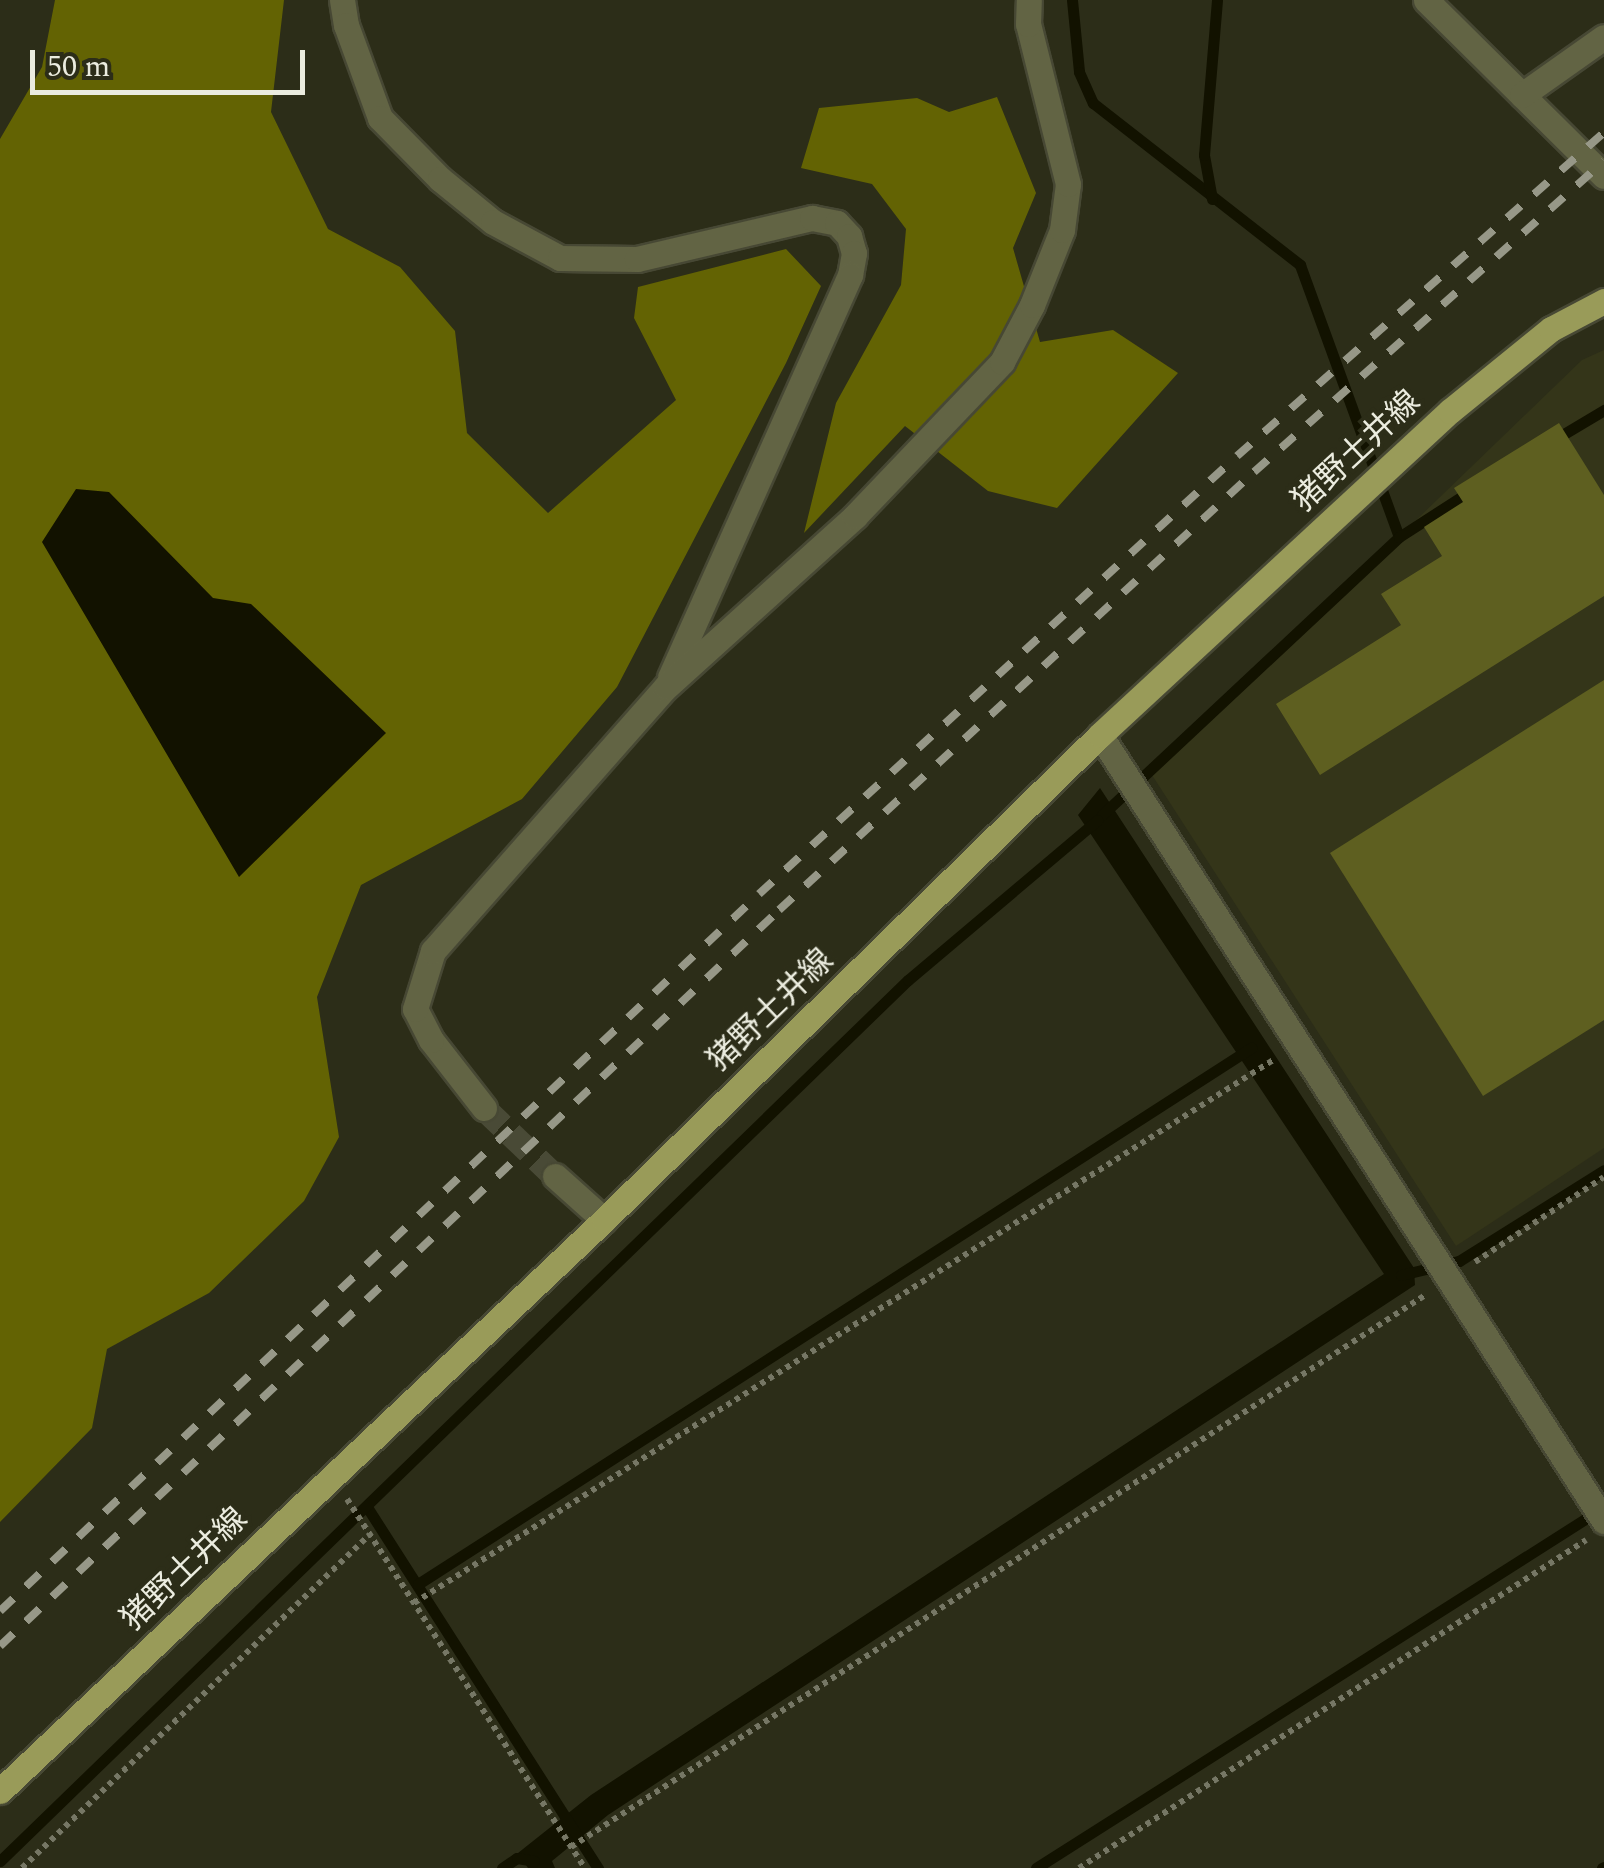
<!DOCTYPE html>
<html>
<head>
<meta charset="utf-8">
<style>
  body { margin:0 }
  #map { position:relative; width:1604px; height:1868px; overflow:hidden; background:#2c2d18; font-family:Spectral,"Noto Sans JP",serif }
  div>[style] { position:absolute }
  .built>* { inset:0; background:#343519 }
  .forest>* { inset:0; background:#636303 }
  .water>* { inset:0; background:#121200 }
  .stream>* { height:11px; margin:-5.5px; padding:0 5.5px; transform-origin:5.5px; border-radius:5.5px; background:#121200 }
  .building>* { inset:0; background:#5e5f20 }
  .minor-tunnel>* { height:25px; margin-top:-12.5px; transform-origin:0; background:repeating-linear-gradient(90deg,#494a36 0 25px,transparent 0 37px) }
  .path>* { height:6px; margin-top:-3px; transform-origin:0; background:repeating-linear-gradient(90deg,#767765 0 5px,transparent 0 10px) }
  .roads { filter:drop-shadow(2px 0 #474834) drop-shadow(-2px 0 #474834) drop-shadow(0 2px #474834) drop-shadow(0 -2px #474834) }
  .minor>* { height:25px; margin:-12.5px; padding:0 12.5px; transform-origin:12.5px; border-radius:12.5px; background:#626444 }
  .major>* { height:25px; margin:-12.5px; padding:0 12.5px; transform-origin:12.5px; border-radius:12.5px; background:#999b59 }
  .rail>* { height:8px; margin-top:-4px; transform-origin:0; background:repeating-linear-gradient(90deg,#979888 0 18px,transparent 0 36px) }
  span { translate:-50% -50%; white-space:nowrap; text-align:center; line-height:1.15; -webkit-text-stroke:8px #2c2d18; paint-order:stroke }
  .street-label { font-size:32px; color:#ebecdf }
  .scale { position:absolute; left:30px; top:50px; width:275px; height:45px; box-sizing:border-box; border:5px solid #ebecdf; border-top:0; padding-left:12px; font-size:30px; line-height:35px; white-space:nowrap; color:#ebecdf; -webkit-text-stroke:8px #2c2d18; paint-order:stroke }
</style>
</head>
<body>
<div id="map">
  <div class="built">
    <div style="clip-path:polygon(1604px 350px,1604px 1148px,1456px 1246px,1152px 775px,1582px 360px)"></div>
  </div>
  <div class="forest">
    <div style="clip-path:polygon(55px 0,284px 0,271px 112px,328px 229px,400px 267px,455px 331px,467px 433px,548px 513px,676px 400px,634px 318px,638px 287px,786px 249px,821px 286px,786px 363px,617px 687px,522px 799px,361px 885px,317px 997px,339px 1137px,304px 1201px,209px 1293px,107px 1349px,92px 1428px,0 1522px,0 139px,42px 67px)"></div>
    <div style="clip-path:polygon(997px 97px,1036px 193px,1013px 248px,1040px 342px,1113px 330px,1178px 373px,1057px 508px,988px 491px,905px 426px,804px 533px,836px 403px,901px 285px,906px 229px,872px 184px,801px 168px,819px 108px,917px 98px,949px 112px)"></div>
  </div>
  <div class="water">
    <div style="clip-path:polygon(76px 489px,109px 492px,213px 598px,251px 604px,386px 733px,239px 877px,42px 542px)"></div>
    <div style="clip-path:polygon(1100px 788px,1414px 1268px,1415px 1285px,608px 1815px,552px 1861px,555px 1868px,528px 1868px,518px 1853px,591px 1795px,1384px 1274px,1078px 815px)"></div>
  </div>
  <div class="stream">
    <div style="left:1072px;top:0;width:72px;rotate:84.4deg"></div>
    <div style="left:1079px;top:72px;width:34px;rotate:66deg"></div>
    <div style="left:1093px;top:103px;width:263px;rotate:38deg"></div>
    <div style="left:1300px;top:265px;width:289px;rotate:70deg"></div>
    <div style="left:1399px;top:537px;width:407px;rotate:136.9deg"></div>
    <div style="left:1212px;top:199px;width:45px;rotate:-100.3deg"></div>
    <div style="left:1204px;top:155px;width:156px;rotate:-85.2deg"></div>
    <div style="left:1552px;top:441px;width:61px;rotate:-30.8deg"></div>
    <div style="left:1399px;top:537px;width:87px;rotate:-32.8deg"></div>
    <div style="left:1401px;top:1275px;width:60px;rotate:-13.6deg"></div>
    <div style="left:1459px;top:1261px;width:171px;rotate:-32.1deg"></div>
    <div style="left:367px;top:1507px;width:429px;rotate:57.4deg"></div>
    <div style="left:418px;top:1584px;width:991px;rotate:-32.76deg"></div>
    <div style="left:0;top:1861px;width:1265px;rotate:-44.14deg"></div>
    <div style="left:908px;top:980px;width:248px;rotate:-40.2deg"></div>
    <div style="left:502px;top:1868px;width:18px;rotate:-34deg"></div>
    <div style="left:517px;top:1858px;width:17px;rotate:10deg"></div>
    <div style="left:1036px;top:1868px;width:664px;rotate:-32.44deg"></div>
    <div style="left:1602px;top:1868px;width:2px;rotate:-27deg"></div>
  </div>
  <div class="building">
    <div style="clip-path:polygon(1559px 423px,1604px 495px,1604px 596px,1320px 775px,1276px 704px,1401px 625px,1381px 594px,1442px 556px,1424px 527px,1463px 502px,1454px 488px)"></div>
    <div style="clip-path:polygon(1604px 680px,1604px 1020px,1483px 1096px,1330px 853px)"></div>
  </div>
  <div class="minor-tunnel">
    <div style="left:484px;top:1108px;width:98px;rotate:43.8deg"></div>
  </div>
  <div class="path">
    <div style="left:1475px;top:1262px;width:154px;rotate:-33.4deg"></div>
    <div style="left:347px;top:1499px;width:439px;rotate:57.2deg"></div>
    <div style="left:414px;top:1603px;width:1018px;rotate:-32.29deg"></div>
    <div style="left:571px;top:1847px;width:1019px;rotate:-32.86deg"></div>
    <div style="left:22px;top:1868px;width:482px;rotate:-43.8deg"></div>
    <div style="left:1079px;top:1868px;width:604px;rotate:-32.9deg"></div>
  </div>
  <div class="roads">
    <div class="minor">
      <div style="left:342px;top:0;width:25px;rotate:81deg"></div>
      <div style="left:346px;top:25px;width:99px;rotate:69.9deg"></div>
      <div style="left:380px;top:118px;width:86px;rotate:45.5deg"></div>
      <div style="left:440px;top:179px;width:68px;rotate:39.1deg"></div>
      <div style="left:493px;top:222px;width:76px;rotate:28.2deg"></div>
      <div style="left:560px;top:258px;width:77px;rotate:0.7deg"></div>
      <div style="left:637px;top:259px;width:180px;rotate:-13.2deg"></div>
      <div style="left:812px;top:218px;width:25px;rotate:11deg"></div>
      <div style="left:837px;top:223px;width:18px;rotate:47deg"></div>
      <div style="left:849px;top:236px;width:18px;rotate:74deg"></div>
      <div style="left:854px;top:253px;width:22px;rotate:100deg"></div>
      <div style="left:850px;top:275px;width:441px;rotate:114.1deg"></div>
      <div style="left:1426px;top:0;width:250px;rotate:44.7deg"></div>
      <div style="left:1522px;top:95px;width:100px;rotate:-35.3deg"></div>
      <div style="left:1100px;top:735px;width:934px;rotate:57.33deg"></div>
      <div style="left:484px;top:1108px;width:86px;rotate:-127.9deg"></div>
      <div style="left:431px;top:1040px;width:35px;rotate:-117deg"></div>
      <div style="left:415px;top:1009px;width:61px;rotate:-72.8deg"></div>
      <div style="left:433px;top:951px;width:352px;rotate:-48.6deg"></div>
      <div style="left:666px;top:687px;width:255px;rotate:-42.1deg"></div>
      <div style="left:855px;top:516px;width:213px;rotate:-46.3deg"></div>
      <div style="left:1002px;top:362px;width:64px;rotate:-62.2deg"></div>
      <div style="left:1032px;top:305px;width:81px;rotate:-68.2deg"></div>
      <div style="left:1062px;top:230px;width:46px;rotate:-82.6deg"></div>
      <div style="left:1068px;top:184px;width:165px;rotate:-104deg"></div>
      <div style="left:1028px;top:24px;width:24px;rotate:-88deg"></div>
      <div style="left:555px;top:1176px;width:66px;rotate:41.9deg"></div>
    </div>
    <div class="major">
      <div style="left:0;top:1791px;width:831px;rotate:-43.39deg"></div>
      <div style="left:604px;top:1220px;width:694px;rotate:-44.36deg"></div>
      <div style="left:1100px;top:735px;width:477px;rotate:-42.8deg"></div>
      <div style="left:1450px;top:411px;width:130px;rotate:-39.1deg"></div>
      <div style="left:1551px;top:329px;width:60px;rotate:-27.8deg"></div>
    </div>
  </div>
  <div class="rail">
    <div style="left:0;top:1611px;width:1044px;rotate:-43.37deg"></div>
    <div style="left:759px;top:894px;width:648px;rotate:-42.5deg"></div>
    <div style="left:1237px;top:456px;width:490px;rotate:-41.4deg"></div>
    <div style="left:0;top:1646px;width:1072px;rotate:-43.37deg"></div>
    <div style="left:779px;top:910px;width:646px;rotate:-42.68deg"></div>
    <div style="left:1254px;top:472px;width:468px;rotate:-41.6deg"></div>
  </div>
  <div class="street-label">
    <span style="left:1357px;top:452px;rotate:-43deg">猪野土井線</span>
    <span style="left:771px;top:1011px;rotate:-44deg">猪野土井線</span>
    <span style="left:185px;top:1570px;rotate:-44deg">猪野土井線</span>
  </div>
  <div class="scale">50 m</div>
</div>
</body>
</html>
